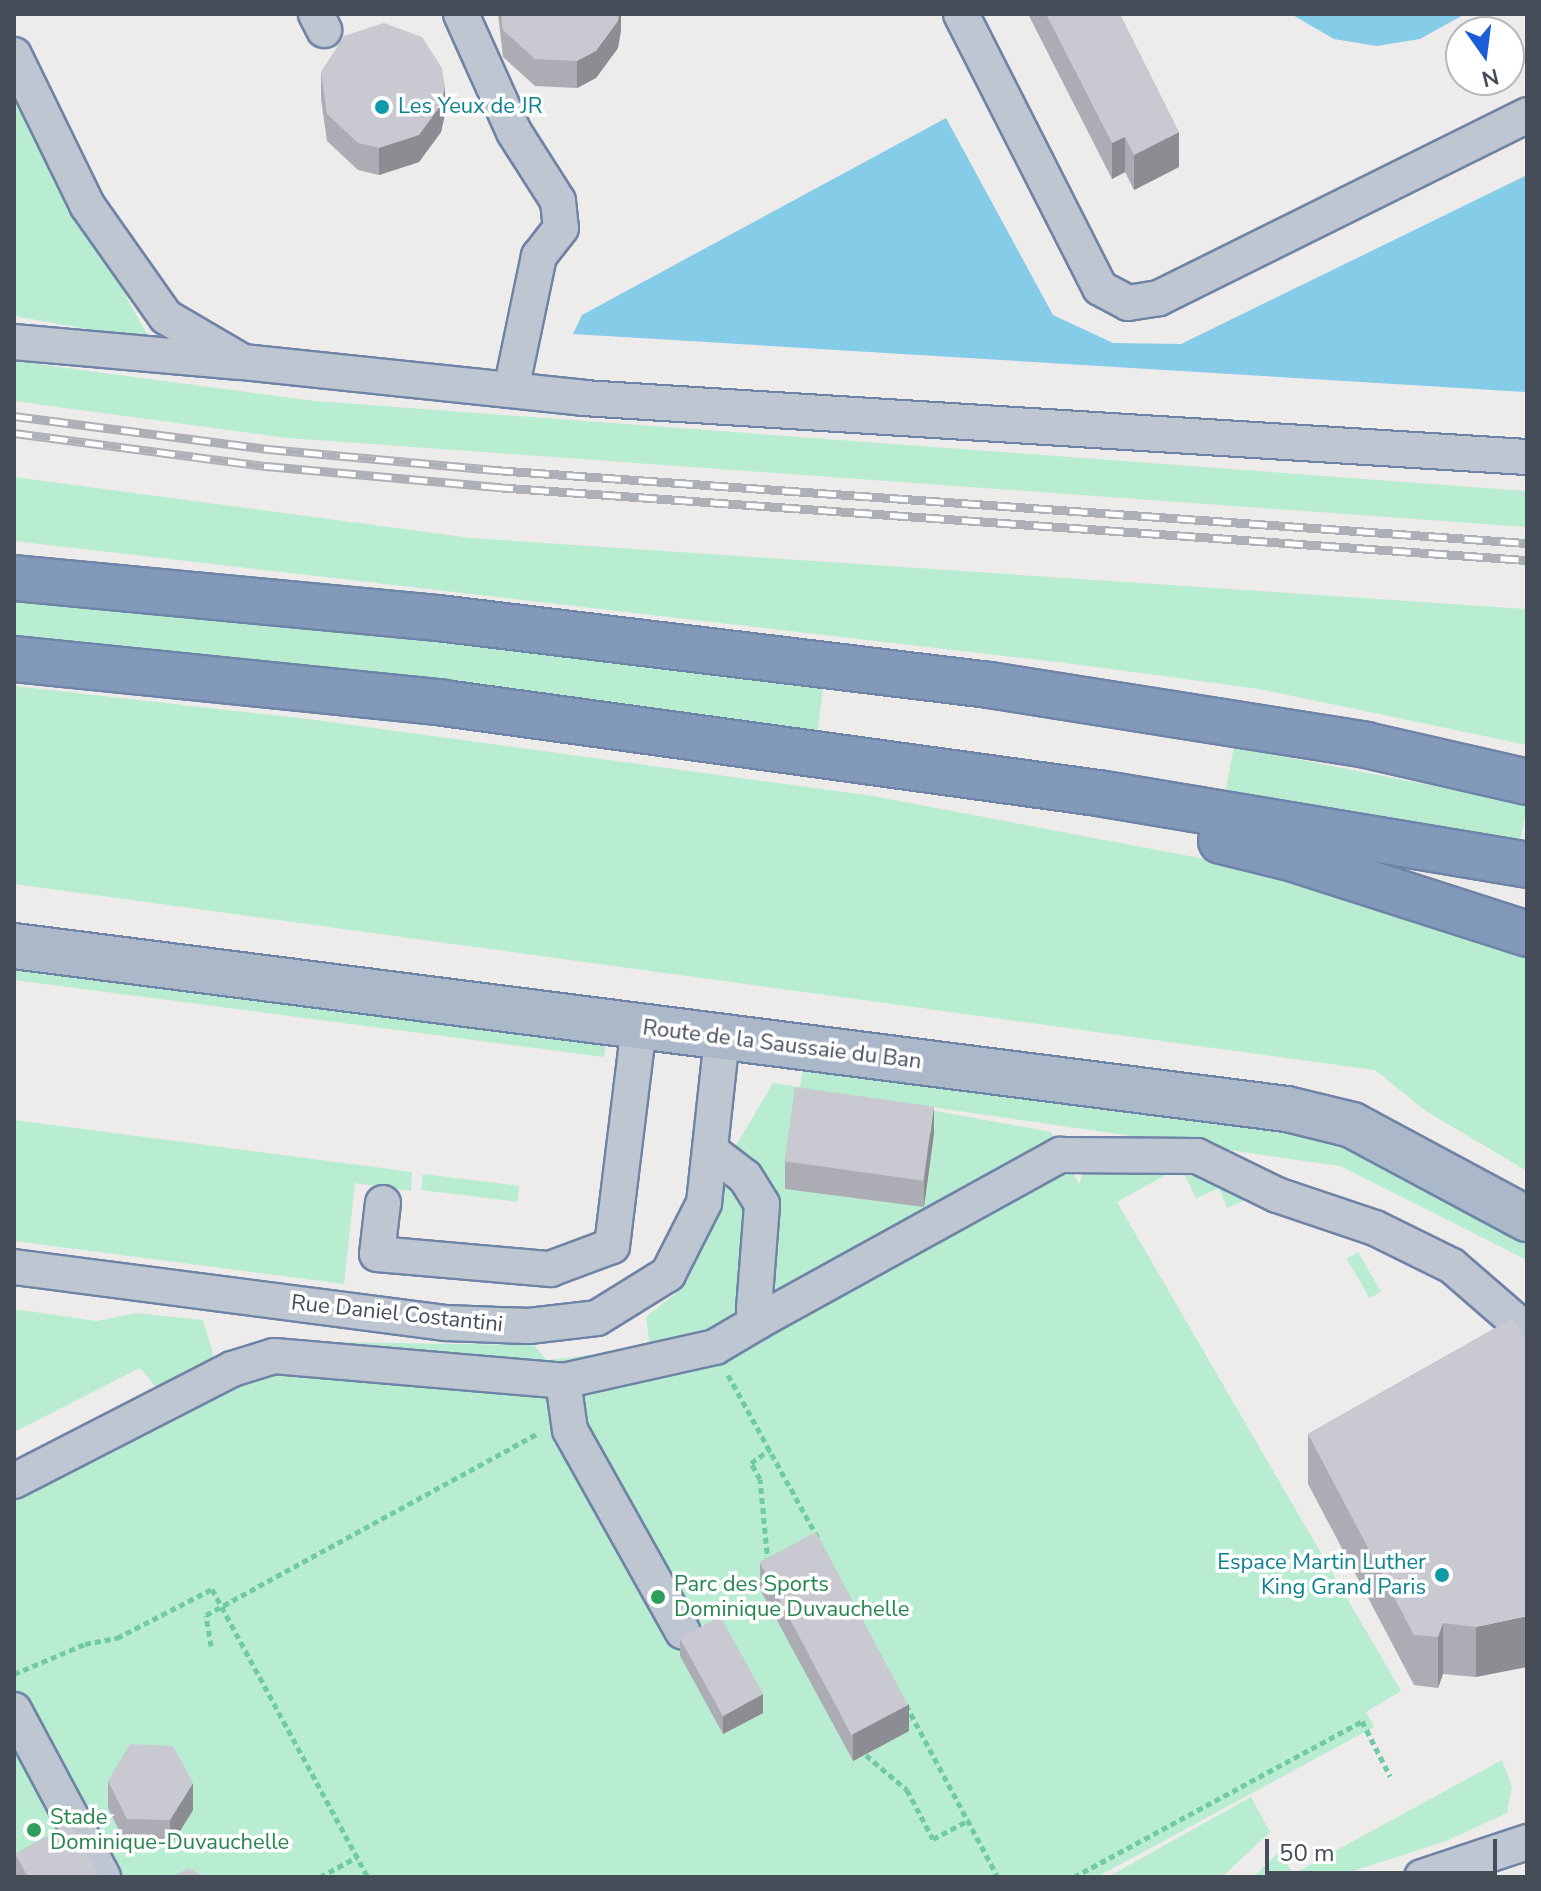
<!DOCTYPE html>
<html>
<head>
<meta charset="utf-8">
<style>
  body { margin:0 }
  #map { position:relative; width:1541px; height:1891px; overflow:hidden; background:#eeebeb; font-family:"Nunito Sans",sans-serif }
  div>[style] { position:absolute }
  .green>* { inset:0; background:#b8edd1; transform-origin:0 0 }
  .water>* { inset:0; background:#85cce9 }
  .path>* { height:5px; margin-top:-2.5px; transform-origin:0; background:repeating-linear-gradient(90deg,#71caa6 0 6px,transparent 0 10px) }
  .roads { filter:drop-shadow(2px 0 #6e84a6) drop-shadow(-2px 0 #6e84a6) drop-shadow(0 2px #6e84a6) drop-shadow(0 -2px #6e84a6) }
  .minor>* { height:34px; margin:-17px; padding:0 17px; transform-origin:17px; border-radius:17px; background:#bec6d1 }
  .major>* { height:44px; margin:-22px; padding:0 22px; transform-origin:22px; border-radius:22px; background:#aab8ca }
  .highway>* { height:44px; margin:-22px; padding:0 22px; transform-origin:22px; border-radius:22px; background:#8299ba }
  .rail>* { height:9px; margin-top:-4.5px; transform-origin:0; background:repeating-linear-gradient(90deg,#fff 0 18px,#adb0b6 0 36px); box-sizing:border-box; border-block:2px solid #adb0b6 }
  .wall>* { inset:0; background:#acadb4 }
  .shaded-wall>* { inset:0; background:#8c8d92 }
  .building>* { inset:0; background:#c8c9d1; transform-origin:0 0 }
  .dots>* { width:22px; height:22px; translate:-50% -50%; box-sizing:border-box; border:4px solid #fff; border-radius:50% }
  span { translate:-50% -50%; white-space:nowrap; text-align:center; line-height:1.15; -webkit-text-stroke:7px #fff; paint-order:stroke }
  .culture-label { font-size:22px; color:#0d838f }
  .left { translate:0 -50%; text-align:left }
  .right { translate:-100% -50%; text-align:right }
  .street-label { font-size:22px; color:#444d58 }
  .leisure-label { font-size:22px; color:#27864d }
  .frame { position:absolute; inset:0; border:16px solid #444d58; pointer-events:none }
  .north { position:absolute; left:1445px; top:16px; width:80px; height:80px; box-sizing:border-box; background:#fff; border:2px solid #b4b8bc; border-radius:50%; rotate:166deg; font-size:22px; font-weight:700; line-height:32px; text-align:center; color:#444d58 }
  .north::after { content:''; display:block; margin:auto; width:28px; height:36px; background:#1b5dd8; clip-path:polygon(50% 0,100% 100%,50% 72%,0 100%) }
  .scale { position:absolute; left:1265px; top:1839px; width:232px; height:36px; box-sizing:border-box; border:4px solid #444d58; border-top:0; padding-left:10px; font-size:24px; line-height:28px; white-space:nowrap; color:#444d58; -webkit-text-stroke:6px #fff; paint-order:stroke }
</style>
</head>
<body>
<div id="map">
  <div class="green">
    <div style="clip-path:polygon(14px 91px,150px 340px,14px 316px)"></div>
    <div style="clip-path:polygon(14px 361px,315px 401px,1527px 491px,1527px 527px,288px 438px,14px 401px)"></div>
    <div style="clip-path:polygon(14px 477px,471px 538px,1527px 609px,1527px 745px,1259px 689px,1074px 664px,14px 541px)"></div>
    <div style="left:14px;top:589px;width:815px;height:49px;rotate:7deg"></div>
    <div style="clip-path:polygon(14px 686px,308px 719px,873px 796px,1247px 867px,1527px 952px,1527px 1171px,1426px 1111px,1375px 1070px,14px 884px)"></div>
    <div style="left:1234px;top:747px;width:299px;height:49px;rotate:11deg"></div>
    <div style="clip-path:polygon(14px 962px,453px 1018px,606px 1044px,604px 1057px,14px 980px)"></div>
    <div style="clip-path:polygon(803px 1071px,1258px 1122px,1351px 1147px,1527px 1244px,1527px 1260px,1340px 1166px,854px 1096px,1051px 1132px,1079px 1184px,1086px 1162px,1204px 1169px,1250px 1198px,1227px 1208px,1219px 1188px,1196px 1198px,1185px 1176px,1171px 1172px,1117px 1202px,1401px 1691px,1366px 1712px,1374px 1727px,1097px 1877px,14px 1877px,14px 1467px,258px 1341px,534px 1345px,547px 1360px,650px 1348px,646px 1317px,675px 1294px,699px 1251px,734px 1149px,773px 1083px,800px 1087px)"></div>
    <div style="clip-path:polygon(14px 1120px,412px 1172px,411px 1191px,355px 1183px,344px 1284px,14px 1241px)"></div>
    <div style="left:423px;top:1174px;width:97px;height:16px;rotate:7deg"></div>
    <div style="left:1358px;top:1252px;width:46px;height:13px;rotate:60deg"></div>
    <div style="clip-path:polygon(14px 1309px,97px 1321px,136px 1313px,203px 1320px,215px 1361px,156px 1387px,140px 1368px,14px 1432px)"></div>
    <div style="clip-path:polygon(1502px 1760px,1512px 1787px,1507px 1813px,1446px 1841px,1335px 1877px,1253px 1877px,1280px 1851px,1293px 1874px)"></div>
    <div style="clip-path:polygon(1251px 1797px,1270px 1832px,1222px 1877px,1108px 1877px)"></div>
  </div>
  <div class="water">
    <div style="clip-path:polygon(1291px 14px,1465px 14px,1420px 39px,1377px 46px,1334px 39px)"></div>
    <div style="clip-path:polygon(946px 118px,1053px 315px,1113px 343px,1181px 344px,1527px 175px,1527px 392px,573px 334px,582px 315px)"></div>
  </div>
  <div class="path">
    <div style="left:728px;top:1375px;width:186px;rotate:61.1deg"></div>
    <div style="left:768px;top:1563px;width:84px;rotate:-95.4deg"></div>
    <div style="left:760px;top:1479px;width:18px;rotate:-119deg"></div>
    <div style="left:751px;top:1463px;width:24px;rotate:-36deg"></div>
    <div style="left:211px;top:1646px;width:31px;rotate:-99deg"></div>
    <div style="left:206px;top:1615px;width:379px;rotate:-28.7deg"></div>
    <div style="left:14px;top:1674px;width:77px;rotate:-22.9deg"></div>
    <div style="left:85px;top:1644px;width:33px;rotate:-11deg"></div>
    <div style="left:117px;top:1638px;width:107px;rotate:-27.3deg"></div>
    <div style="left:212px;top:1589px;width:328px;rotate:61.6deg"></div>
    <div style="left:906px;top:1705px;width:195px;rotate:61.9deg"></div>
    <div style="left:866px;top:1755px;width:54px;rotate:40.5deg"></div>
    <div style="left:907px;top:1790px;width:55px;rotate:62deg"></div>
    <div style="left:933px;top:1839px;width:41px;rotate:-27.8deg"></div>
    <div style="left:320px;top:1877px;width:42px;rotate:-28.4deg"></div>
    <div style="left:1074px;top:1877px;width:328px;rotate:-28.4deg"></div>
    <div style="left:1362px;top:1721px;width:62px;rotate:63deg"></div>
  </div>
  <div class="roads">
    <div class="minor">
      <div style="left:316px;top:14px;width:18px;rotate:63deg"></div>
      <div style="left:461px;top:14px;width:129px;rotate:65.8deg"></div>
      <div style="left:514px;top:132px;width:82px;rotate:57.5deg"></div>
      <div style="left:558px;top:201px;width:27px;rotate:84deg"></div>
      <div style="left:561px;top:228px;width:36px;rotate:128deg"></div>
      <div style="left:539px;top:256px;width:137px;rotate:101.8deg"></div>
      <div style="left:961px;top:14px;width:307px;rotate:63.1deg"></div>
      <div style="left:1100px;top:288px;width:32px;rotate:28deg"></div>
      <div style="left:1128px;top:303px;width:31px;rotate:-9deg"></div>
      <div style="left:1159px;top:298px;width:411px;rotate:-26.4deg"></div>
      <div style="left:14px;top:55px;width:167px;rotate:64deg"></div>
      <div style="left:87px;top:205px;width:137px;rotate:54.8deg"></div>
      <div style="left:166px;top:317px;width:89px;rotate:30.3deg"></div>
      <div style="left:243px;top:362px;width:342px;rotate:6deg"></div>
      <div style="left:583px;top:398px;width:946px;rotate:3.58deg"></div>
      <div style="left:14px;top:342px;width:224px;rotate:5.1deg"></div>
      <div style="left:383px;top:1203px;width:51px;rotate:96.7deg"></div>
      <div style="left:377px;top:1254px;width:174px;rotate:5deg"></div>
      <div style="left:550px;top:1269px;width:66px;rotate:-20.4deg"></div>
      <div style="left:612px;top:1246px;width:221px;rotate:-83deg"></div>
      <div style="left:14px;top:1267px;width:436px;rotate:7.4deg"></div>
      <div style="left:446px;top:1323px;width:83px;rotate:2.1deg"></div>
      <div style="left:529px;top:1326px;width:68px;rotate:-6.7deg"></div>
      <div style="left:597px;top:1318px;width:84px;rotate:-31.8deg"></div>
      <div style="left:668px;top:1274px;width:80px;rotate:-63.1deg"></div>
      <div style="left:704px;top:1203px;width:166px;rotate:-83.8deg"></div>
      <div style="left:759px;top:1321px;width:344px;rotate:-28.9deg"></div>
      <div style="left:1060px;top:1155px;width:137px;rotate:0.4deg"></div>
      <div style="left:1197px;top:1156px;width:89px;rotate:26deg"></div>
      <div style="left:1277px;top:1195px;width:103px;rotate:18.6deg"></div>
      <div style="left:1375px;top:1228px;width:86px;rotate:26.3deg"></div>
      <div style="left:1452px;top:1266px;width:99px;rotate:40.9deg"></div>
      <div style="left:563px;top:1381px;width:49px;rotate:81.9deg"></div>
      <div style="left:570px;top:1430px;width:231px;rotate:60.8deg"></div>
      <div style="left:14px;top:1481px;width:245px;rotate:-27.2deg"></div>
      <div style="left:232px;top:1369px;width:44px;rotate:-17.2deg"></div>
      <div style="left:274px;top:1356px;width:290px;rotate:4.9deg"></div>
      <div style="left:563px;top:1381px;width:156px;rotate:-12.6deg"></div>
      <div style="left:715px;top:1347px;width:51px;rotate:-30.6deg"></div>
      <div style="left:759px;top:1321px;width:13px;rotate:-113deg"></div>
      <div style="left:754px;top:1309px;width:105px;rotate:-85.6deg"></div>
      <div style="left:762px;top:1204px;width:32px;rotate:-122deg"></div>
      <div style="left:745px;top:1177px;width:44px;rotate:-142.4deg"></div>
      <div style="left:14px;top:1710px;width:189px;rotate:61.9deg"></div>
      <div style="left:1422px;top:1877px;width:111px;rotate:-18.4deg"></div>
    </div>
    <div class="major">
      <div style="left:14px;top:946px;width:1283px;rotate:7.3deg"></div>
      <div style="left:1287px;top:1109px;width:67px;rotate:13.8deg"></div>
      <div style="left:1352px;top:1125px;width:199px;rotate:28.2deg"></div>
    </div>
    <div class="highway">
      <div style="left:14px;top:578px;width:426px;rotate:5.4deg"></div>
      <div style="left:438px;top:618px;width:555px;rotate:6.93deg"></div>
      <div style="left:989px;top:685px;width:382px;rotate:9deg"></div>
      <div style="left:1366px;top:745px;width:165px;rotate:12.9deg"></div>
      <div style="left:14px;top:659px;width:432px;rotate:5.8deg"></div>
      <div style="left:444px;top:703px;width:660px;rotate:7.84deg"></div>
      <div style="left:1098px;top:793px;width:435px;rotate:9.5deg"></div>
      <div style="left:1221px;top:841px;width:75px;rotate:13.9deg"></div>
      <div style="left:1294px;top:859px;width:245px;rotate:17.8deg"></div>
    </div>
  </div>
  <div class="rail">
    <div style="left:14px;top:416px;width:256px;rotate:7.4deg"></div>
    <div style="left:268px;top:449px;width:228px;rotate:5.3deg"></div>
    <div style="left:495px;top:470px;width:1035px;rotate:4.05deg"></div>
    <div style="left:14px;top:433px;width:254px;rotate:7.5deg"></div>
    <div style="left:266px;top:466px;width:230px;rotate:5.2deg"></div>
    <div style="left:495px;top:487px;width:1035px;rotate:4.05deg"></div>
  </div>
  <div class="wall">
    <div style="clip-path:polygon(498px 14px,621px 14px,621px 30px,618px 48px,596px 78px,577px 88px,535px 86px,503px 57px)"></div>
    <div style="clip-path:polygon(1028px 14px,1120px 14px,1179px 167px,1134px 190px,1125px 172px,1112px 179px)"></div>
    <div style="clip-path:polygon(321px 72px,445px 114px,441px 132px,419px 162px,379px 175px,358px 170px,327px 141px,321px 99px)"></div>
    <div style="clip-path:polygon(934px 1133px,924px 1207px,785px 1189px,785px 1161px)"></div>
    <div style="clip-path:polygon(1513px 1318px,1476px 1677px,1443px 1674px,1438px 1688px,1414px 1685px,1308px 1484px,1308px 1434px)"></div>
    <div style="clip-path:polygon(760px 1562px,909px 1731px,853px 1761px,760px 1589px)"></div>
    <div style="clip-path:polygon(680px 1638px,763px 1713px,723px 1734px,680px 1656px)"></div>
    <div style="clip-path:polygon(108px 1781px,193px 1810px,170px 1847px,127px 1846px,108px 1808px)"></div>
    <div style="clip-path:polygon(15px 1854px,100px 1877px,15px 1877px)"></div>
  </div>
  <div class="shaded-wall">
    <div style="clip-path:polygon(619px 14px,621px 14px,621px 30px,618px 48px,596px 78px,577px 88px,577px 61px)"></div>
    <div style="clip-path:polygon(445px 87px,445px 114px,441px 132px,419px 162px,379px 175px,379px 148px)"></div>
    <div style="clip-path:polygon(1179px 132px,1179px 167px,1134px 190px,1134px 155px)"></div>
    <div style="clip-path:polygon(1125px 137px,1125px 172px,1112px 179px,1112px 143px)"></div>
    <div style="clip-path:polygon(934px 1106px,934px 1133px,924px 1207px,924px 1180px)"></div>
    <div style="clip-path:polygon(1527px 1616px,1527px 1667px,1476px 1677px,1476px 1627px)"></div>
    <div style="clip-path:polygon(1443px 1623px,1443px 1674px,1438px 1688px,1438px 1637px)"></div>
    <div style="clip-path:polygon(763px 1694px,763px 1713px,723px 1734px,723px 1716px)"></div>
    <div style="clip-path:polygon(909px 1704px,909px 1731px,853px 1761px,853px 1733px)"></div>
    <div style="clip-path:polygon(193px 1783px,193px 1810px,170px 1847px,170px 1820px)"></div>
  </div>
  <div class="building">
    <div style="clip-path:polygon(501px 14px,619px 14px,618px 21px,596px 51px,577px 61px,535px 59px,503px 30px)"></div>
    <div style="clip-path:polygon(1046px 14px,1120px 14px,1179px 132px,1134px 155px,1125px 137px,1112px 143px)"></div>
    <div style="clip-path:polygon(384px 23px,422px 37px,442px 68px,445px 87px,441px 105px,419px 135px,379px 148px,358px 143px,327px 114px,321px 72px,344px 36px)"></div>
    <div style="left:795px;top:1087px;width:140px;height:75px;rotate:8deg"></div>
    <div style="clip-path:polygon(1513px 1318px,1527px 1343px,1527px 1616px,1476px 1627px,1443px 1623px,1438px 1637px,1414px 1635px,1308px 1434px)"></div>
    <div style="left:816px;top:1532px;width:196px;height:64px;rotate:62deg"></div>
    <div style="left:720px;top:1616px;width:89px;height:46px;rotate:61deg"></div>
    <div style="clip-path:polygon(130px 1744px,173px 1746px,193px 1783px,170px 1820px,127px 1819px,108px 1781px)"></div>
    <div style="clip-path:polygon(70px 1823px,100px 1877px,28px 1877px,15px 1854px)"></div>
    <div style="clip-path:polygon(189px 1868px,204px 1877px,172px 1877px)"></div>
  </div>
  <div class="dots">
    <div style="left:382px;top:107px;background:#0f9aa8"></div>
    <div style="left:1442px;top:1575px;background:#0f9aa8"></div>
    <div style="left:658px;top:1597px;background:#2e9e5b"></div>
    <div style="left:34px;top:1830px;background:#2e9e5b"></div>
  </div>
  <div class="culture-label">
    <span class="left" style="left:398px;top:107px">Les Yeux de JR</span>
    <span class="right" style="left:1426px;top:1575px">Espace Martin Luther<br>King Grand Paris</span>
  </div>
  <div class="street-label">
    <span style="left:782px;top:1045px;rotate:7deg">Route de la Saussaie du Ban</span>
    <span style="left:397px;top:1314px;rotate:6deg">Rue Daniel Costantini</span>
  </div>
  <div class="leisure-label">
    <span class="left" style="left:674px;top:1597px">Parc des Sports<br>Dominique Duvauchelle</span>
    <span class="left" style="left:50px;top:1830px">Stade<br>Dominique-Duvauchelle</span>
  </div>
  <div class="frame"></div>
  <div class="north">N</div>
  <div class="scale">50 m</div>
</div>
</body>
</html>
